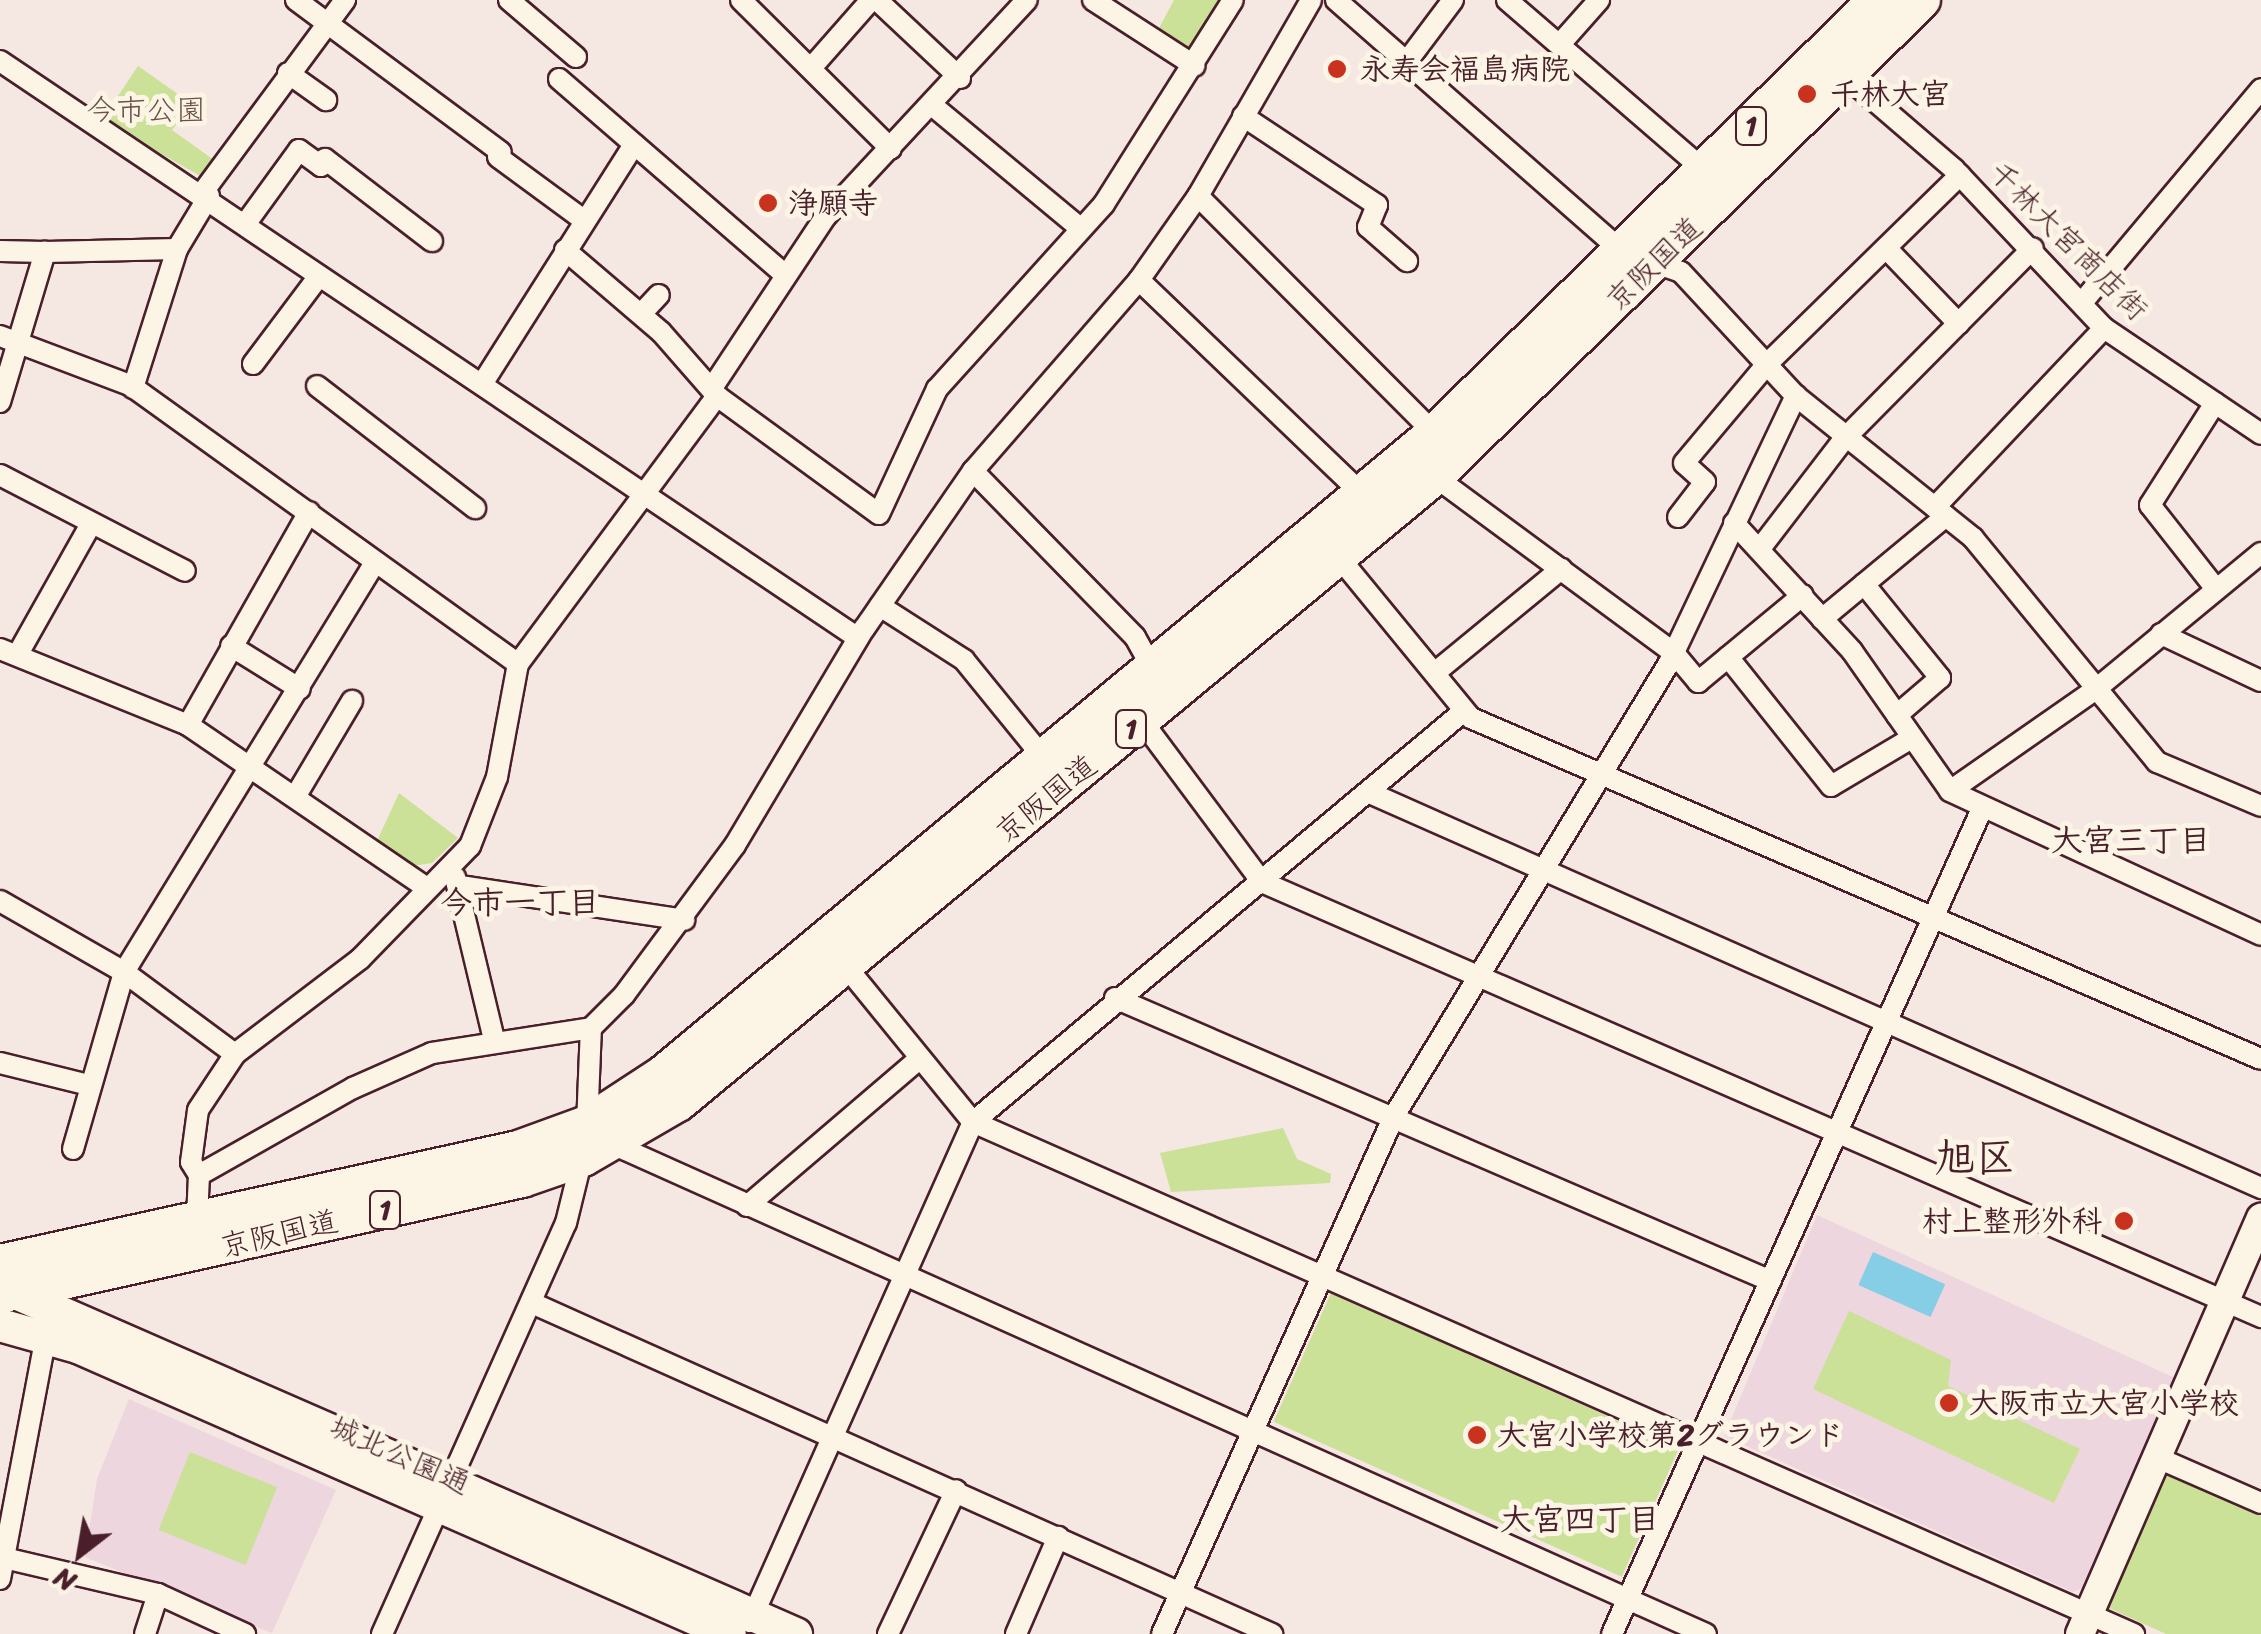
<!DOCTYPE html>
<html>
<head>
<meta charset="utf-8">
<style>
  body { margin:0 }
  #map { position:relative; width:2261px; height:1634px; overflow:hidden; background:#f5e7e2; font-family:Sriracha,"Klee One",sans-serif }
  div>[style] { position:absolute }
  .built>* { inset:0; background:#edd6de }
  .green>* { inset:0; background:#cae197; transform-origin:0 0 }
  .water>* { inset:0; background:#85cee6; transform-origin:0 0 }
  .roads { filter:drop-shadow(2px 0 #4a1f2b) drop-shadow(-2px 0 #4a1f2b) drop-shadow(0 2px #4a1f2b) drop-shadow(0 -2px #4a1f2b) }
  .street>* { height:20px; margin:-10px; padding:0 10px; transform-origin:10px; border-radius:10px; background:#fcf5e5 }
  .secondary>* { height:28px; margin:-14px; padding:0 14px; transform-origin:14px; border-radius:14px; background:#fcf5e5 }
  .primary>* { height:32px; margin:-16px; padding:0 16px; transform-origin:16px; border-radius:16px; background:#fcf5e5 }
  .highway>* { height:38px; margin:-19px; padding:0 19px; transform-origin:19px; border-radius:19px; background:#fcf5e5 }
  .dots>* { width:28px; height:28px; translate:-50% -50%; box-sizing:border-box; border:5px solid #fcf5e5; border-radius:50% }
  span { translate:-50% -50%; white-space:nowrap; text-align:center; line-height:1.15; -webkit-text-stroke:10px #fcf5e5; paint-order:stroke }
  .shield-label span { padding:2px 8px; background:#fcf5e5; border:2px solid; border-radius:8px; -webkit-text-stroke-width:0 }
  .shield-label { font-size:28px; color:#4a1f2b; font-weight:700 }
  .poi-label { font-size:30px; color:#4a1f2b; font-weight:700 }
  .left { translate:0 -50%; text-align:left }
  .right { translate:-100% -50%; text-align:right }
  .park-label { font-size:30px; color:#6a5046 }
  .street-label { font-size:30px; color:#4a1f2b }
  .neighbourhood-label { font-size:32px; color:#4a1f2b; font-weight:700 }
  .district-label { font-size:40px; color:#4a1f2b; font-weight:700 }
  .north { position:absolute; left:30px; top:1504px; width:100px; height:100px; -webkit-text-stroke:8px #fcf5e5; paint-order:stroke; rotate:211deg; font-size:28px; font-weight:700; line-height:40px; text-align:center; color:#4a1f2b }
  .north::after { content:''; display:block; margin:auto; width:35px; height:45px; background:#4a1f2b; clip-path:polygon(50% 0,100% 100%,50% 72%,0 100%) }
</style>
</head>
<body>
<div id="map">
  <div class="built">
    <div style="clip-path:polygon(1817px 1215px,2175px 1378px,2084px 1587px,2073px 1592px,1724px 1436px)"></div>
    <div style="clip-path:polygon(129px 1399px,336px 1490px,272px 1633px,85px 1557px,97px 1479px)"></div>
  </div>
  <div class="green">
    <div style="clip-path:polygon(1174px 0,1224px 0,1194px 57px,1156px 34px)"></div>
    <div style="clip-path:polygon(138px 66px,192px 104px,172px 130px,214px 160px,202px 177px,102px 120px)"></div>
    <div style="clip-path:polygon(399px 793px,458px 838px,432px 863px,413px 866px,377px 841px)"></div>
    <div style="clip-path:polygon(1283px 1128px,1297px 1159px,1331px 1174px,1330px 1183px,1171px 1192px,1160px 1153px)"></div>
    <div style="left:1331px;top:1293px;width:381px;height:141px;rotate:24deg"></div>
    <div style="clip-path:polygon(1849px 1311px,1951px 1360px,1948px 1386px,2080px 1449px,2054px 1503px,1813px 1389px)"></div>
    <div style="left:190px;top:1452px;width:94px;height:84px;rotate:22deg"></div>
    <div style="clip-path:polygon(2168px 1472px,2261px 1512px,2261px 1634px,2166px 1634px,2109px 1608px)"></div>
  </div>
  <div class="water">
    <div style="left:1873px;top:1252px;width:79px;height:36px;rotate:24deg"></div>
  </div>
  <div class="roads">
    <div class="street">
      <div style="left:296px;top:0;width:255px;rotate:36.6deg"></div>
      <div style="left:509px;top:0;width:88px;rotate:40.4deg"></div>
      <div style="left:741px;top:0;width:211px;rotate:44.8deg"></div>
      <div style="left:877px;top:0;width:114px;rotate:43.2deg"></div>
      <div style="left:1093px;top:0;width:121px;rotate:32.9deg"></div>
      <div style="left:1336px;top:0;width:382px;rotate:41.3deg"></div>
      <div style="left:1623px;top:252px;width:61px;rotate:19deg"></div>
      <div style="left:1681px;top:272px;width:169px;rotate:47.2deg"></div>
      <div style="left:1796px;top:396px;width:227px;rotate:38.7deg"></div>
      <div style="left:1973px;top:538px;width:290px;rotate:50.6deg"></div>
      <div style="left:2157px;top:762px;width:113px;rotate:22.9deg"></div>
      <div style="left:1507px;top:0;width:260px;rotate:40.8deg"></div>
      <div style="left:1560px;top:44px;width:59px;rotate:-48.4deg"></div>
      <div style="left:0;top:61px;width:1034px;rotate:33.92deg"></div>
      <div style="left:1405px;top:64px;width:80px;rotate:-53.1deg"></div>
      <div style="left:812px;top:67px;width:89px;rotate:-48.6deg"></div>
      <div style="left:1840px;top:71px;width:150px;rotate:40.7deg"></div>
      <div style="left:1954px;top:169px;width:219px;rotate:46.7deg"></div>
      <div style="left:2104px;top:328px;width:189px;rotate:34deg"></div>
      <div style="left:288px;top:73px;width:47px;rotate:35.4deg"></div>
      <div style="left:559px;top:79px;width:299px;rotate:40.9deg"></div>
      <div style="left:933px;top:106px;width:192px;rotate:39.7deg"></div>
      <div style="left:1243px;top:116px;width:161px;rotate:33.6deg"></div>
      <div style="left:1377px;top:205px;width:24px;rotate:112deg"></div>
      <div style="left:1368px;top:227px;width:52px;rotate:41.1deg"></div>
      <div style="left:498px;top:157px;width:103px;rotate:36.3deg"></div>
      <div style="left:203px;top:192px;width:239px;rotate:-53.5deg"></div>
      <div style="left:1198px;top:196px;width:336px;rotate:45.1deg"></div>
      <div style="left:246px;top:223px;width:90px;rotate:-54deg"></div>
      <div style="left:299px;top:150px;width:27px;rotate:36deg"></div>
      <div style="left:321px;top:166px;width:8px;rotate:-60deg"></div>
      <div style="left:325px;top:159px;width:135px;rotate:37.5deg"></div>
      <div style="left:1886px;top:248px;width:105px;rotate:46.2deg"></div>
      <div style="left:565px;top:250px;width:126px;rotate:40.5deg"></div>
      <div style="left:661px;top:332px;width:85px;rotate:48.8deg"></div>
      <div style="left:717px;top:396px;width:200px;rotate:36.1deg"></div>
      <div style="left:879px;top:514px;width:138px;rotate:-65.1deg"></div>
      <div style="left:937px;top:389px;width:249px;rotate:-47.9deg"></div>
      <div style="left:1104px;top:204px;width:241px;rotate:-57.7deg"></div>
      <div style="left:0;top:251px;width:45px;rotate:1.3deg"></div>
      <div style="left:1139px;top:280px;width:310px;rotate:43.8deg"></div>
      <div style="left:2085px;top:299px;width:274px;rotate:-50deg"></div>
      <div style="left:641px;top:314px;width:26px;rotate:-47deg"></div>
      <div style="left:0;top:336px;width:139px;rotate:20.7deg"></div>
      <div style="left:130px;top:385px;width:478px;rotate:35.7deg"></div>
      <div style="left:253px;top:364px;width:110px;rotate:-53.1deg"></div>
      <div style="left:484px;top:381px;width:280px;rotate:-57.6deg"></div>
      <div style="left:714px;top:385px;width:203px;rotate:-56.5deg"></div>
      <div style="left:826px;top:216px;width:295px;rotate:-47.1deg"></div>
      <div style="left:317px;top:386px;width:200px;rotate:37.7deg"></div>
      <div style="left:133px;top:388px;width:146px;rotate:-72.4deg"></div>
      <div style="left:0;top:402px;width:157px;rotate:-73.3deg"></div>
      <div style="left:45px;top:252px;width:132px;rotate:-1.3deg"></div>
      <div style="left:177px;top:249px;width:62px;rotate:-58.9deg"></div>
      <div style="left:2215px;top:403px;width:121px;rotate:122.5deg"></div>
      <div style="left:2150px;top:505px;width:107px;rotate:51.8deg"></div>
      <div style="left:973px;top:471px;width:232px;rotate:45.7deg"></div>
      <div style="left:1135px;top:637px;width:38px;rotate:61deg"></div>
      <div style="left:0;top:475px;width:208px;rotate:27.4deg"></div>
      <div style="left:1434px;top:476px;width:298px;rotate:36.4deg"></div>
      <div style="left:1674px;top:653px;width:38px;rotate:50deg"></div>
      <div style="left:1698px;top:682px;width:136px;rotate:-39.6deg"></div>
      <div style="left:1935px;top:507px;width:246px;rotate:-46.6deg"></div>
      <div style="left:1678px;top:517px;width:44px;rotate:-52.4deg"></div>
      <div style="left:1705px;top:482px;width:28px;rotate:-138deg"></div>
      <div style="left:1684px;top:463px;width:129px;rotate:-50deg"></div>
      <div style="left:1767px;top:364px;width:270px;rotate:-44.4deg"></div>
      <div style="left:1734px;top:523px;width:174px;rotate:47.3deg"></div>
      <div style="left:1852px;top:651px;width:171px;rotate:55deg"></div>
      <div style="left:1950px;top:791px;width:343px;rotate:24.8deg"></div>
      <div style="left:1762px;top:546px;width:136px;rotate:-52.5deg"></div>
      <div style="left:1845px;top:438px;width:267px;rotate:-45.3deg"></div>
      <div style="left:1337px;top:555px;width:211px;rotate:50.6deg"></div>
      <div style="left:1471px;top:718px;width:860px;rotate:23.35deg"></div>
      <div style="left:1864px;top:584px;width:121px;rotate:51deg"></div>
      <div style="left:1940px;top:678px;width:57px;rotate:139.3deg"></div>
      <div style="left:880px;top:606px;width:100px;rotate:32.7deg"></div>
      <div style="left:964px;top:660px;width:124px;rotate:50.9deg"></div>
      <div style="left:1822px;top:619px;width:161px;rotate:-39.7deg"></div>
      <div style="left:2161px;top:634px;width:110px;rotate:25.2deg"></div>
      <div style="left:231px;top:646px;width:81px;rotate:31.9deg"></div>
      <div style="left:0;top:649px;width:203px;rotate:22deg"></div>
      <div style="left:188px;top:725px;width:289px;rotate:34.3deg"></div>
      <div style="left:18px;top:654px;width:149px;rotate:-60.7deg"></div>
      <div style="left:1728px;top:657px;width:165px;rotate:51.4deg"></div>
      <div style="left:1831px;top:786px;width:94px;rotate:-30.7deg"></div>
      <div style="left:1437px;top:671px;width:161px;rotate:-39.4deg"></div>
      <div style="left:1139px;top:717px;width:206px;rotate:53.3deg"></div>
      <div style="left:1262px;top:882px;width:1090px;rotate:23.53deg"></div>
      <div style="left:188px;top:725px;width:245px;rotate:-60.4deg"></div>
      <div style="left:1950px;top:791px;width:178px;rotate:-34.9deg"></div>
      <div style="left:2096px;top:689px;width:214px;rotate:-39.5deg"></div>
      <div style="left:1370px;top:793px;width:975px;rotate:23.91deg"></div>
      <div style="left:295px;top:797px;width:112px;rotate:-59.3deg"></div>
      <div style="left:455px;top:877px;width:168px;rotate:76.5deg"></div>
      <div style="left:460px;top:886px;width:227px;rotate:8.6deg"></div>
      <div style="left:0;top:901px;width:143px;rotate:29.8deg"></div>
      <div style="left:124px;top:972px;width:138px;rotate:36.5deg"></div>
      <div style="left:844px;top:964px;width:204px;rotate:50.8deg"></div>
      <div style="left:973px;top:1122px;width:1269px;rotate:23.8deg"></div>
      <div style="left:1115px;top:998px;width:714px;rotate:23.34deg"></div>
      <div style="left:0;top:1063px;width:92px;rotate:13.9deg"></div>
      <div style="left:587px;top:1126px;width:98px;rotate:-87.7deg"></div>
      <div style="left:608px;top:1142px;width:1203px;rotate:24.14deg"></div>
      <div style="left:73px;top:1149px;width:184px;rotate:-73.9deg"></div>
      <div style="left:124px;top:972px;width:481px;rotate:-58.5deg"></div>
      <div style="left:199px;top:1175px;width:15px;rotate:-122deg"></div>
      <div style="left:191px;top:1162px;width:52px;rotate:-82.3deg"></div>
      <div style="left:198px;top:1110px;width:67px;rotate:-56.5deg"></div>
      <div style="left:235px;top:1054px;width:157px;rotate:-37.2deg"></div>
      <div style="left:360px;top:959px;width:158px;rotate:-45.8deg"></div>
      <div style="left:470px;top:846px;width:74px;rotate:-68.6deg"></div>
      <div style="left:497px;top:777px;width:115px;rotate:-79.5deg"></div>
      <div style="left:518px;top:664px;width:334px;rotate:-53.4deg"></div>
      <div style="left:747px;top:1206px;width:228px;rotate:-40.5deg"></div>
      <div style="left:197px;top:1219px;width:44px;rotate:-87.4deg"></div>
      <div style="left:199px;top:1175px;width:177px;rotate:-29.5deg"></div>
      <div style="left:353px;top:1088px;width:86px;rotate:-23.9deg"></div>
      <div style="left:432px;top:1053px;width:161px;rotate:-8.9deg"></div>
      <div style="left:591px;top:1028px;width:47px;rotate:-45deg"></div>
      <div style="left:624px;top:995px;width:187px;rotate:-53.5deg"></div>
      <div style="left:735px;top:845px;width:252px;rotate:-59.2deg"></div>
      <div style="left:864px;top:629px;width:192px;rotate:-55.4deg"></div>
      <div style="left:973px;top:471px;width:253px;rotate:-49deg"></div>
      <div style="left:1139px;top:280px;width:103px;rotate:-54.9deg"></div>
      <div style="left:1198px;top:196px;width:226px;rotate:-60deg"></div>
      <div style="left:532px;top:1303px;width:811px;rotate:24.1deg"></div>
      <div style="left:2158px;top:1458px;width:112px;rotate:23.6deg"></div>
      <div style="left:0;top:1557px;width:162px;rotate:13.2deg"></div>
      <div style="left:158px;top:1594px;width:96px;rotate:24.7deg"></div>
      <div style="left:0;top:1579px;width:247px;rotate:-79.3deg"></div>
      <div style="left:750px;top:1622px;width:547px;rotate:-65.96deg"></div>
      <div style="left:973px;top:1122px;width:640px;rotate:-39.93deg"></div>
      <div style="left:145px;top:1634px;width:42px;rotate:-72deg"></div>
      <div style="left:382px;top:1634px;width:450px;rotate:-65.9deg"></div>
      <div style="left:566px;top:1223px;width:71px;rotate:-76.2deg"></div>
      <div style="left:888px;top:1634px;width:159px;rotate:-64.7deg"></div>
      <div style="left:1016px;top:1634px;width:106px;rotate:-66.6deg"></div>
      <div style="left:1162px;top:1634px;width:568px;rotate:-65.87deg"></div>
      <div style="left:1394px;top:1116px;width:530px;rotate:-58.74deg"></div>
      <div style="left:1669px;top:663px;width:296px;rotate:-64.6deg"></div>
      <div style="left:1612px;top:1634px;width:902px;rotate:-65.85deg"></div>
    </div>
    <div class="secondary">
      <div style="left:2080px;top:1634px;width:454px;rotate:-66.5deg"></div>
    </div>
    <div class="primary">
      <div style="left:9px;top:1290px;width:859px;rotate:23.61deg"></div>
      <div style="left:0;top:1325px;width:81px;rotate:15.8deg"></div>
      <div style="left:78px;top:1347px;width:712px;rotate:23.76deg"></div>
    </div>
    <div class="highway">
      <div style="left:0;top:1264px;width:530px;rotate:-12.41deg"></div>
      <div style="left:518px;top:1150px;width:73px;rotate:-19.9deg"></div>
      <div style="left:587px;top:1125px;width:90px;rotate:-33.2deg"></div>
      <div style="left:662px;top:1076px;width:1005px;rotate:-39.71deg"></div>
      <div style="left:1435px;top:434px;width:620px;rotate:-44.41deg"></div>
      <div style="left:0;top:1294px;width:535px;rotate:-12.53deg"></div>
      <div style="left:522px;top:1178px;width:65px;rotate:-19deg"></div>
      <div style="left:583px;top:1157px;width:110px;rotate:-30.1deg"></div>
      <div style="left:678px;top:1102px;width:982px;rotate:-39.63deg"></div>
      <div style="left:1434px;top:476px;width:681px;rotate:-44.35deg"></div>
    </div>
  </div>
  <div class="dots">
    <div style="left:1337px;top:69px;background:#c8321e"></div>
    <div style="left:1807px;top:94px;background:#c8321e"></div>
    <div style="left:768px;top:203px;background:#c8321e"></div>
    <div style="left:2124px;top:1221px;background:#c8321e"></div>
    <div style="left:1949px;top:1403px;background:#c8321e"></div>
    <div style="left:1477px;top:1435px;background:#c8321e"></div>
  </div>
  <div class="shield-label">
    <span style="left:1751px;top:126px">1</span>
    <span style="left:1131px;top:729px">1</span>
    <span style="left:385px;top:1210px">1</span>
  </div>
  <div class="poi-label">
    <span class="left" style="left:1360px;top:69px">永寿会福島病院</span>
    <span class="left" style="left:1830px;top:94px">千林大宮</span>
    <span class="left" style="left:788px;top:203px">浄願寺</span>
    <span class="right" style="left:2102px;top:1221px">村上整形外科</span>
    <span class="left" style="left:1969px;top:1403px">大阪市立大宮小学校</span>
    <span class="left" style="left:1497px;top:1435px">大宮小学校第2グラウンド</span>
  </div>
  <div class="park-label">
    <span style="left:146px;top:110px">今市公園</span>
  </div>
  <div class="street-label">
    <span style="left:2068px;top:241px;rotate:45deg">千林大宮商店街</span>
    <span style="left:1654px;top:264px;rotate:-44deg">京阪国道</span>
    <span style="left:1046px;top:799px;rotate:-39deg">京阪国道</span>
    <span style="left:279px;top:1234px;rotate:-13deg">京阪国道</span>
    <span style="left:400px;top:1455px;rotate:24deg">城北公園通</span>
  </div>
  <div class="neighbourhood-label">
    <span style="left:2131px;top:841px">大宮三丁目</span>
    <span style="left:520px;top:903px">今市一丁目</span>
    <span style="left:1580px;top:1520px">大宮四丁目</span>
  </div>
  <div class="district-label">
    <span style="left:1975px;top:1158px">旭区</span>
  </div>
  <div class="north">N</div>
</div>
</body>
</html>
